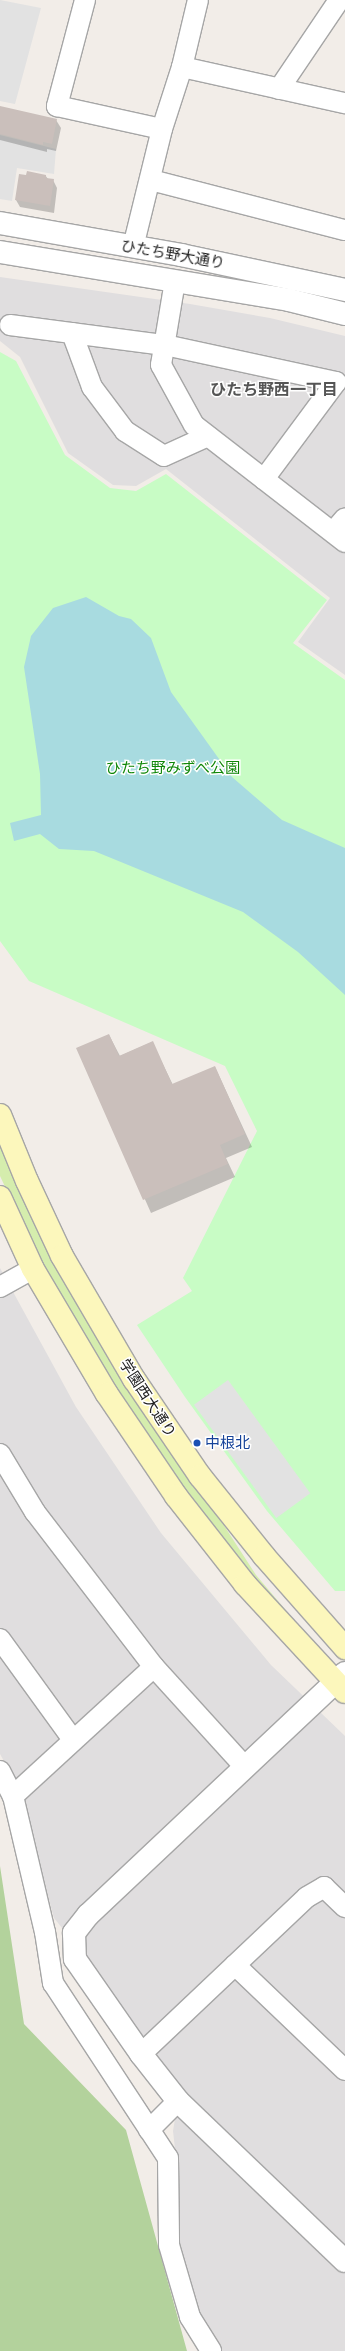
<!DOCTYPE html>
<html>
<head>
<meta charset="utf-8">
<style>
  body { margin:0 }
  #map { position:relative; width:345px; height:2351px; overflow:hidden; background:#f2ede8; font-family:"Space Grotesk","Noto Sans JP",sans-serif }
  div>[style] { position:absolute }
  .residential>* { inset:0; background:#e0dedf }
  .grass>* { inset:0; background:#d5edad }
  .forest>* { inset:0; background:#b3d29c }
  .park>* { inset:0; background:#c8fcc5 }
  .parking>* { inset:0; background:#e2e2e2; transform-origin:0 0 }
  .water>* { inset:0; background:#a8dbe0 }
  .shadow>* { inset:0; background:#0003 }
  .building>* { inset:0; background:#cabfbb }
  .roads { filter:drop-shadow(1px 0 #a6a6a6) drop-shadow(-1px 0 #a6a6a6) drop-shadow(0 1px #a6a6a6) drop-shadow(0 -1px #a6a6a6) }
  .minor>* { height:20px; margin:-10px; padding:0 10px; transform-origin:10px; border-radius:10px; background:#fff }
  .tertiary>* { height:22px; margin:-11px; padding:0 11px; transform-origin:11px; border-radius:11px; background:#fff }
  .secondary>* { height:22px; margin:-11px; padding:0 11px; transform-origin:11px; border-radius:11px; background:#fcf7bc }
  .dots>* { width:11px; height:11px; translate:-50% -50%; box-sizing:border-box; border:2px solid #fff; border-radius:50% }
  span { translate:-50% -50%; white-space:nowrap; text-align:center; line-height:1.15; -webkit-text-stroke:3px #fff; paint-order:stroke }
  .street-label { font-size:15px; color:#222 }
  .park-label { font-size:15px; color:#0f8708 }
  .transit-label { font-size:15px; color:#164399 }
  .left { translate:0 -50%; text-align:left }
  .neighbourhood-label { font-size:16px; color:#555; font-weight:700 }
</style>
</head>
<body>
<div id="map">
  <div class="residential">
    <div style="clip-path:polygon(0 277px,190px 304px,270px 318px,345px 336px,345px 675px,298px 642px,330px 598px,166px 469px,136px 486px,113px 485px,68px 453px,20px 357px,0 341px)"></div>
    <div style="clip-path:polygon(0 1268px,76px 1407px,161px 1533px,271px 1665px,345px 1736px,345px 2351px,218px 2351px,210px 2341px,174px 2245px,176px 2158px,173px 2131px,178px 2101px,87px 1959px,54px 1918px,23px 1805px,11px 1774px,0 1754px)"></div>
  </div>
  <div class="grass">
    <div style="clip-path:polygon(0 1141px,214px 1510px,256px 1575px,306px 1634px,302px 1635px,203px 1519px,142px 1436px,41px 1263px,0 1176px)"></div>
  </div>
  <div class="forest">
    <div style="clip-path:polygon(0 1866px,24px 2024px,126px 2130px,187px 2351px,0 2351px)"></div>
  </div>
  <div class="park">
    <div style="clip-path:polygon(0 352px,16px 361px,65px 455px,110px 488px,136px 491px,166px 474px,327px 600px,293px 643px,345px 680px,345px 1591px,335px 1591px,267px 1511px,185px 1397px,137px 1325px,192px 1291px,183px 1278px,257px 1131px,225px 1066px,29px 981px,0 941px)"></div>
  </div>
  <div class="parking">
    <div style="clip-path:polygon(0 0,41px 8px,15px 104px,0 101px)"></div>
    <div style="clip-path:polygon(0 135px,56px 149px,54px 174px,17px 168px,12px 201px,0 199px)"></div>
    <div style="left:228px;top:1380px;width:140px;height:42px;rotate:54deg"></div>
  </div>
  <div class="water">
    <div style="clip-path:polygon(86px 597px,119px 616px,131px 619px,151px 638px,171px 692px,232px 777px,282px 820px,345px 848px,345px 995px,298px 952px,243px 912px,94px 851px,59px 849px,40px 834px,14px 841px,10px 823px,41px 815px,40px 774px,24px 667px,31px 636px,53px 608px)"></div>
  </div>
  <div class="shadow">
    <div style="clip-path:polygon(0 107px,56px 120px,61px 128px,56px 151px,47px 149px,47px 152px,0 140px)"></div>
    <div style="clip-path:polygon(45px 175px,48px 179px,53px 180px,57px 188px,54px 213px,20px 207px,16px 200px)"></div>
    <div style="clip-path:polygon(109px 1035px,120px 1056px,152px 1042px,173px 1085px,215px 1067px,252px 1147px,226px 1158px,235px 1177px,151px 1213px,78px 1048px)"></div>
  </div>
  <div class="building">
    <div style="clip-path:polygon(0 106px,57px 119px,52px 144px,43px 142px,43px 145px,0 134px)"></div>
    <div style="clip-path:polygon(27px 171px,46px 175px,46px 178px,54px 179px,50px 206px,15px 200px,19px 174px,26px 175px)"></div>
    <div style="clip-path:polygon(109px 1034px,119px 1056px,153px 1041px,172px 1084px,215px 1066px,245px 1134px,220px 1145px,228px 1164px,143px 1200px,76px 1048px)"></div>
  </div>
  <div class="roads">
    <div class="minor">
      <div style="left:85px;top:0;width:110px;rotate:104.8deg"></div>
      <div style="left:57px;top:106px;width:107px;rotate:12.4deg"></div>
      <div style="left:182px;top:67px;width:167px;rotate:12.5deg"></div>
      <div style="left:279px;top:89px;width:107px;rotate:-56deg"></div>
      <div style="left:151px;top:180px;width:200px;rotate:14.5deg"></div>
      <div style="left:133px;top:247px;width:122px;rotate:-76.2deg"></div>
      <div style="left:162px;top:129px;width:65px;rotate:-72.1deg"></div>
      <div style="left:182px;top:67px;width:69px;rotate:-76.6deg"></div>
      <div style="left:175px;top:281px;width:85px;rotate:99.5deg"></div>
      <div style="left:161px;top:365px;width:68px;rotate:61.2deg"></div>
      <div style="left:194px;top:425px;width:191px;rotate:37.8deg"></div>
      <div style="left:10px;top:325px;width:156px;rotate:7.4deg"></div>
      <div style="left:165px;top:345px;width:175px;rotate:12.2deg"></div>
      <div style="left:336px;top:382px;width:121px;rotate:126.6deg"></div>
      <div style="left:72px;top:333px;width:58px;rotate:69.7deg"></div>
      <div style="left:92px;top:387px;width:55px;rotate:53.1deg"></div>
      <div style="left:125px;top:431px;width:46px;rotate:32.7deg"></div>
      <div style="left:164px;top:456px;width:48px;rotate:-24.4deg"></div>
      <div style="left:333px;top:532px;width:18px;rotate:-49deg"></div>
      <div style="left:0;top:1287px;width:38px;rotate:-29deg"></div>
      <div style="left:0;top:1454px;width:68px;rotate:58.9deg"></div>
      <div style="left:35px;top:1512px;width:195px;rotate:52.5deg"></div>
      <div style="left:154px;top:1667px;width:135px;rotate:47.7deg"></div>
      <div style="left:0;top:1639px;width:125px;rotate:54.1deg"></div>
      <div style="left:0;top:1771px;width:28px;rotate:63deg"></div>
      <div style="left:13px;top:1796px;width:140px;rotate:76.8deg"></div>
      <div style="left:45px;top:1932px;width:52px;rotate:81.1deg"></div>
      <div style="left:53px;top:1983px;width:209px;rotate:56.7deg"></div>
      <div style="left:168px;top:2158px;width:87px;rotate:89.3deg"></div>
      <div style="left:169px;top:2245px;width:75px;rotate:73.7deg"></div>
      <div style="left:190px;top:2317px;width:40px;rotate:58deg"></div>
      <div style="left:13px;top:1796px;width:191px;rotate:-42.5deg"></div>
      <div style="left:235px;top:1965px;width:152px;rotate:43.7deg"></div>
      <div style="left:141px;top:2054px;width:228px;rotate:-43.4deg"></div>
      <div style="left:307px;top:1897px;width:20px;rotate:-30deg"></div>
      <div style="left:324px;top:1887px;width:29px;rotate:44deg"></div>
      <div style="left:149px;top:2130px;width:41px;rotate:-45deg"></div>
    </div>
    <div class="tertiary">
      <div style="left:0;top:223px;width:184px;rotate:10deg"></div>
      <div style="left:181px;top:255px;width:168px;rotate:12deg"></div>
      <div style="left:0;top:252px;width:293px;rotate:9.4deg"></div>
      <div style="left:289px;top:300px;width:58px;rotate:14deg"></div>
      <div style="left:345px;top:1673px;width:353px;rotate:136.7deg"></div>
      <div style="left:88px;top:1915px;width:23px;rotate:128deg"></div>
      <div style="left:74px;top:1933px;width:26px;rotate:88deg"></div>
      <div style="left:75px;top:1959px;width:116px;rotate:55.2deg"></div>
      <div style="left:141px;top:2054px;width:60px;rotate:51.8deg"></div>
      <div style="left:178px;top:2101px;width:231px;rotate:43.8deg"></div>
    </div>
    <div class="secondary">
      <div style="left:0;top:1115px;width:71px;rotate:67.8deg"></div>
      <div style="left:27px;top:1181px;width:83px;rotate:65deg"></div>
      <div style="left:62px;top:1256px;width:143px;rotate:59.7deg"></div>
      <div style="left:134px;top:1379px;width:117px;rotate:55.8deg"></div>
      <div style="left:200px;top:1476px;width:102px;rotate:51.3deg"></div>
      <div style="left:264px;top:1556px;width:123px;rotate:48.6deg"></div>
      <div style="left:0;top:1197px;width:79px;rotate:65.4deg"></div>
      <div style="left:33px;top:1269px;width:145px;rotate:59.4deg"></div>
      <div style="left:107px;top:1394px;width:123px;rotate:55.9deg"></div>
      <div style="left:176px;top:1496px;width:112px;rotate:51.9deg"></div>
      <div style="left:245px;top:1584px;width:147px;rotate:47.2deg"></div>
    </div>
  </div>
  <div class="dots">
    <div style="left:197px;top:1443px;background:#1a4fb4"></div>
  </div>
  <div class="street-label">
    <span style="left:173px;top:254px;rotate:10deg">ひたち野大通り</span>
    <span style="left:148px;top:1398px;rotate:57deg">学園西大通り</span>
  </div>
  <div class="park-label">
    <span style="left:173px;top:768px">ひたち野みずべ公園</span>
  </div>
  <div class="transit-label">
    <span class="left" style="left:205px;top:1443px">中根北</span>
  </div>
  <div class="neighbourhood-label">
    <span style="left:274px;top:390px">ひたち野西一丁目</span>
  </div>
</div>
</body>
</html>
